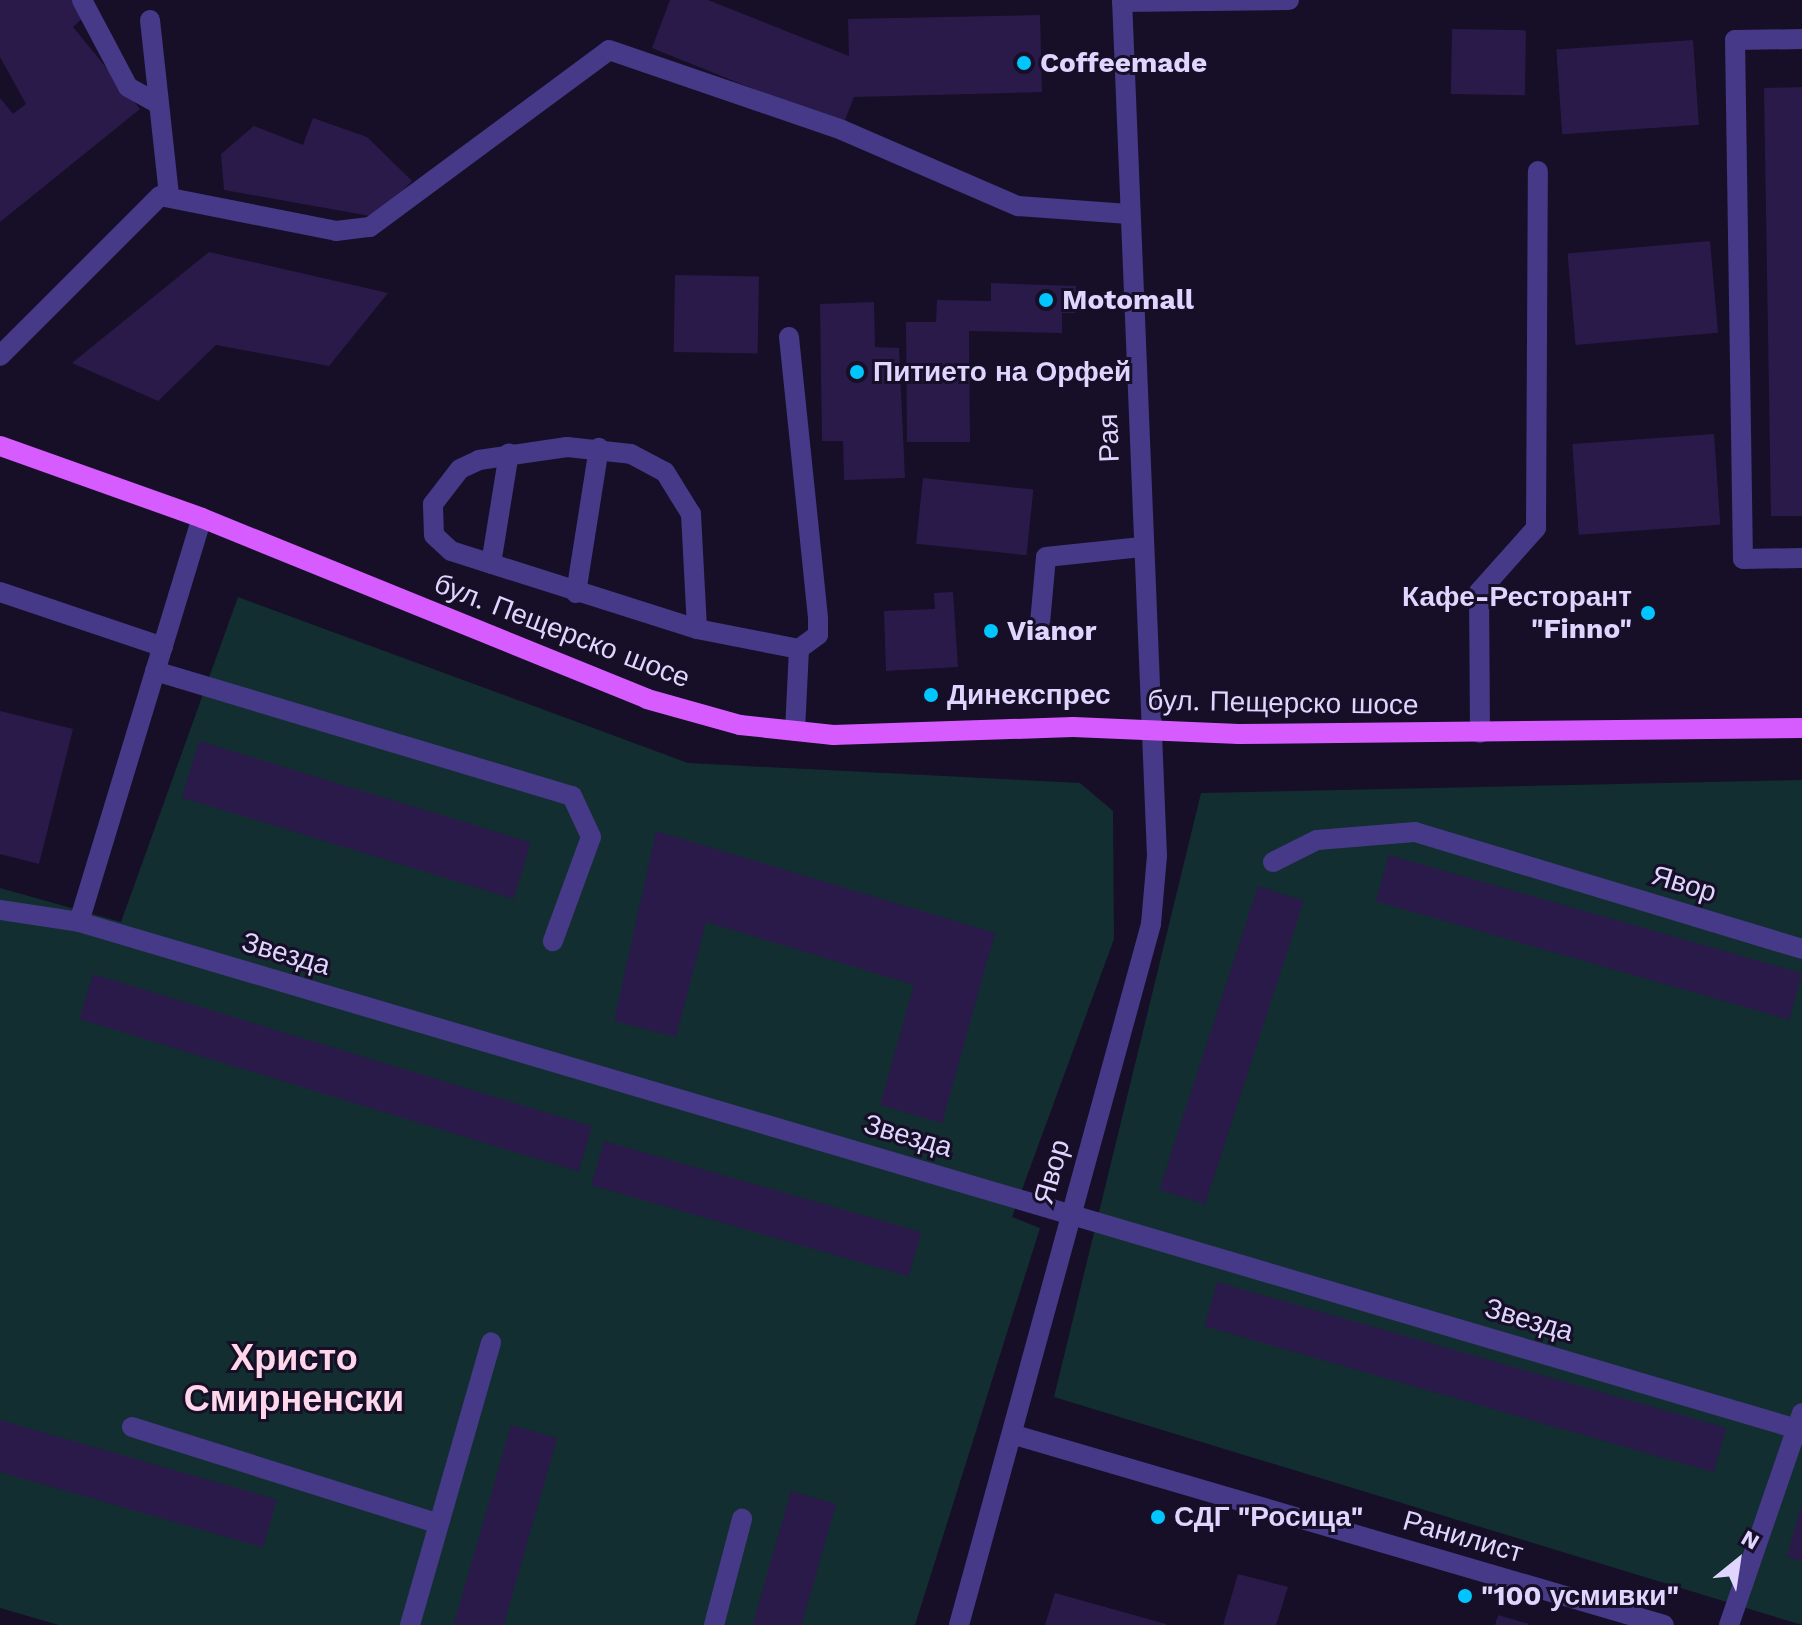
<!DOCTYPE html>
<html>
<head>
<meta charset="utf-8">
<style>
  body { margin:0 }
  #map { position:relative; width:1802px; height:1625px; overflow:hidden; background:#160f27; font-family:"Work Sans",sans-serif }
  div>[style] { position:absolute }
  .green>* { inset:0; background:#122e31 }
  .building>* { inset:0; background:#2a1a49; transform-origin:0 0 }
  .minor>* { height:20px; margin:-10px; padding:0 10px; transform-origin:10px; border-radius:10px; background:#463987 }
  .major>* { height:20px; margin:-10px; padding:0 10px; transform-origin:10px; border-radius:10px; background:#d75cff }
  .dots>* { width:22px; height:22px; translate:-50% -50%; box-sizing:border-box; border:4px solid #160f27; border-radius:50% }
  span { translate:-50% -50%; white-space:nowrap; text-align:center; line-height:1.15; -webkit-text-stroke:6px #160f27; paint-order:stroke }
  .poi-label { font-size:28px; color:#dfd5ff; font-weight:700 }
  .left { translate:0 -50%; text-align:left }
  .right { translate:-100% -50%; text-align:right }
  .street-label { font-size:28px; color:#dfd5ff }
  .district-label { font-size:36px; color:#ffd7eb; font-weight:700 }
  .north { position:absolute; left:1698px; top:1521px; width:80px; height:80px; -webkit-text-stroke:6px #160f27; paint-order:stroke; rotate:30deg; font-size:22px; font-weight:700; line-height:32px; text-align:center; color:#dfd5ff }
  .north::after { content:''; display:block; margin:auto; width:28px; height:36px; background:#dfd5ff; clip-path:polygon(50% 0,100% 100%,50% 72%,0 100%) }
</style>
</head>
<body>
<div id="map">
  <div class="green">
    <div style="clip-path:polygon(238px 597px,688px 763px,1080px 783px,1113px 811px,1114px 939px,1012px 1217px,1040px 1228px,915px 1625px,59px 1625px,0 1608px,0 888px,121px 922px)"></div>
    <div style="clip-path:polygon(1802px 780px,1802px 1625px,1054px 1397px,1201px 793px)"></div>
  </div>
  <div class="building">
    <div style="clip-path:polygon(0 0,76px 0,87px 14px,73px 27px,140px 109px,0 222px,0 98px,13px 114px,26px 104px,0 57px)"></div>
    <div style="clip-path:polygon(670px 0,708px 0,849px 56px,848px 19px,1040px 15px,1042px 92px,854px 97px,843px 125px,652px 48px)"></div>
    <div style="left:1452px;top:29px;width:74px;height:65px;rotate:1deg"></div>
    <div style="left:1693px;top:40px;width:85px;height:137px;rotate:86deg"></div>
    <div style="clip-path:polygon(1802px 87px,1802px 516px,1771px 516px,1764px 88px)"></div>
    <div style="clip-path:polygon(313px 118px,367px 137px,412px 181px,376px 217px,224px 190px,221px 154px,254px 126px,303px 145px)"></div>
    <div style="left:1710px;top:241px;width:92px;height:143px;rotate:85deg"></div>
    <div style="clip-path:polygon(209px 252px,388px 293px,329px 366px,216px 345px,158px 401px,72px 363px)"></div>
    <div style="left:675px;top:275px;width:84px;height:77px;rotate:1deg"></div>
    <div style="clip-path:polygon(991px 283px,1076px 286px,1075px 313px,1062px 313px,1062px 333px,969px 331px,970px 442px,907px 442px,906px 322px,936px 322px,937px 300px,991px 301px)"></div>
    <div style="clip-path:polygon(874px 302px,875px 347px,899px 348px,905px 478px,844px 480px,843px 441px,822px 441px,820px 304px)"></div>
    <div style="left:1714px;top:434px;width:91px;height:142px;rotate:86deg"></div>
    <div style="left:923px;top:478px;width:111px;height:66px;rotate:6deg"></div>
    <div style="clip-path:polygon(953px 592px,958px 667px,886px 671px,884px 611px,935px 609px,934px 593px)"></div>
    <div style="clip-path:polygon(0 711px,73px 729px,39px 864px,0 854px)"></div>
    <div style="left:199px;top:741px;width:347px;height:59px;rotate:17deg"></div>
    <div style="clip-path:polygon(656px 831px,995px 933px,942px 1123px,880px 1105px,914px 985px,706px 922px,676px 1037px,614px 1021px)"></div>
    <div style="left:1389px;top:855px;width:430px;height:48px;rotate:16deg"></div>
    <div style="left:1258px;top:886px;width:48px;height:319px;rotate:18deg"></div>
    <div style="left:93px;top:974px;width:522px;height:47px;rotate:17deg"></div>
    <div style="left:604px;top:1141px;width:330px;height:46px;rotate:16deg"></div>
    <div style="left:1217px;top:1282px;width:530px;height:46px;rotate:16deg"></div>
    <div style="left:0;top:1420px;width:288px;height:50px;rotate:16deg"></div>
    <div style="left:511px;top:1425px;width:48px;height:208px;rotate:16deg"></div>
    <div style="left:791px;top:1491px;width:47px;height:139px;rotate:16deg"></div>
    <div style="clip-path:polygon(1801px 1507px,1802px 1507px,1802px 1561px,1787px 1557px)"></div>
    <div style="clip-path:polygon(1238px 1574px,1288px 1587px,1276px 1625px,1223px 1625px)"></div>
    <div style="clip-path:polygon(1055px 1593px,1166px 1624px,1166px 1625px,1045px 1625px)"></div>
    <div style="clip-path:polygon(1498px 1615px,1529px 1624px,1528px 1625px,1495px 1625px)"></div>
  </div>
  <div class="minor">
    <div style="left:82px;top:0;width:98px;rotate:62.1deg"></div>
    <div style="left:128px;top:87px;width:35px;rotate:29deg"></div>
    <div style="left:1122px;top:2px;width:167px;rotate:-0.7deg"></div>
    <div style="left:150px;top:20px;width:175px;rotate:83.8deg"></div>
    <div style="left:1802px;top:39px;width:67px;rotate:179.1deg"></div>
    <div style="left:1735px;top:40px;width:519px;rotate:89.12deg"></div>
    <div style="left:1743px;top:559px;width:59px;rotate:-1deg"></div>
    <div style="left:789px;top:337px;width:283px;rotate:84.1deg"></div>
    <div style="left:818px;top:619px;width:16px;rotate:90deg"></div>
    <div style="left:818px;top:635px;width:24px;rotate:144deg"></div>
    <div style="left:799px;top:649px;width:82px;rotate:92.8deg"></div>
    <div style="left:0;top:356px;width:226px;rotate:-45deg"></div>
    <div style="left:160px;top:196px;width:179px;rotate:11.2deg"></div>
    <div style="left:336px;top:231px;width:34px;rotate:-7deg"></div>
    <div style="left:370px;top:227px;width:297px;rotate:-36.5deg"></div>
    <div style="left:609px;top:50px;width:246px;rotate:18.9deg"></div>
    <div style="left:842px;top:130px;width:192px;rotate:23.4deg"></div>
    <div style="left:1018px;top:206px;width:111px;rotate:4.1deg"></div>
    <div style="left:491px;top:564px;width:112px;rotate:-80.8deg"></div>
    <div style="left:0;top:592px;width:172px;rotate:18.6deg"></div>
    <div style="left:576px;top:593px;width:147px;rotate:-81deg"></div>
    <div style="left:1040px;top:623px;width:66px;rotate:-84.8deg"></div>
    <div style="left:1046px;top:557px;width:96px;rotate:-6deg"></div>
    <div style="left:697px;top:629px;width:258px;rotate:-162.4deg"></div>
    <div style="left:451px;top:551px;width:23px;rotate:-137deg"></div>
    <div style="left:434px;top:535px;width:31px;rotate:-92deg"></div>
    <div style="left:433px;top:504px;width:44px;rotate:-52.4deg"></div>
    <div style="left:460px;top:469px;width:21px;rotate:-25deg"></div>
    <div style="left:479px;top:460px;width:89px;rotate:-8.4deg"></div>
    <div style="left:567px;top:447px;width:64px;rotate:6.2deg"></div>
    <div style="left:631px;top:454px;width:38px;rotate:28deg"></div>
    <div style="left:665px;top:472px;width:49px;rotate:58.2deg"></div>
    <div style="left:691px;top:514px;width:115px;rotate:87deg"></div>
    <div style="left:697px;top:629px;width:104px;rotate:11.1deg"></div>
    <div style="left:155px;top:671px;width:435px;rotate:16.7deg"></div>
    <div style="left:572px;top:796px;width:45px;rotate:65.1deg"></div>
    <div style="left:591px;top:837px;width:111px;rotate:110.1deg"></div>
    <div style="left:1480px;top:733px;width:141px;rotate:-90.4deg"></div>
    <div style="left:1479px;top:592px;width:86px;rotate:-48.3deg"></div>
    <div style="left:1536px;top:528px;width:357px;rotate:-89.7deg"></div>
    <div style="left:1273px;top:862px;width:49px;rotate:-26.6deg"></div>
    <div style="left:1317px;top:840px;width:98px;rotate:-4.7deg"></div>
    <div style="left:1415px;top:832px;width:404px;rotate:16.8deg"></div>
    <div style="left:0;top:910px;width:80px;rotate:8.6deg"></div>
    <div style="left:79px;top:922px;width:1791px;rotate:16.44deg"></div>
    <div style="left:79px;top:922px;width:422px;rotate:-73.1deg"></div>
    <div style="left:132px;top:1427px;width:320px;rotate:17.5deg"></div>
    <div style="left:1015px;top:1435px;width:676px;rotate:16.32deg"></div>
    <div style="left:410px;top:1625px;width:294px;rotate:-74deg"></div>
    <div style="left:714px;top:1625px;width:110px;rotate:-75.2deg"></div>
    <div style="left:959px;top:1625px;width:727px;rotate:-74.68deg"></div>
    <div style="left:1151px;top:924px;width:68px;rotate:-85deg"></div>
    <div style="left:1157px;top:856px;width:857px;rotate:-92.34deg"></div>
    <div style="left:1729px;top:1625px;width:224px;rotate:-71deg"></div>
  </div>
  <div class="major">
    <div style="left:0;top:446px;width:214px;rotate:19.6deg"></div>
    <div style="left:202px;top:518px;width:480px;rotate:22.1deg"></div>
    <div style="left:647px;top:699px;width:97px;rotate:15.6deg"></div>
    <div style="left:740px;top:725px;width:94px;rotate:6.1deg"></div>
    <div style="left:833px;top:735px;width:240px;rotate:-1.9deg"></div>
    <div style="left:1073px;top:727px;width:166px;rotate:2.4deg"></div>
    <div style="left:1239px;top:734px;width:563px;rotate:-0.61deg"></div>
  </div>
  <div class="dots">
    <div style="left:1024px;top:63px;background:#01c5ff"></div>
    <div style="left:1046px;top:300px;background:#01c5ff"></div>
    <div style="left:857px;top:372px;background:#01c5ff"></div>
    <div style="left:1648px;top:613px;background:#01c5ff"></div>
    <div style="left:991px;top:631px;background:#01c5ff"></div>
    <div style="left:931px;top:695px;background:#01c5ff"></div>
    <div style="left:1158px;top:1517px;background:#01c5ff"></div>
    <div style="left:1465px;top:1596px;background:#01c5ff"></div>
  </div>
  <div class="poi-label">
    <span class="left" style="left:1040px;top:63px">Coffeemade</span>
    <span class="left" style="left:1062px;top:300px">Motomall</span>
    <span class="left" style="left:873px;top:372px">Питието на Орфей</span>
    <span class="right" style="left:1632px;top:613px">Кафе-Ресторант<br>"Finno"</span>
    <span class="left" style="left:1007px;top:631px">Vianor</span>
    <span class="left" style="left:947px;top:695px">Динекспрес</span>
    <span class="left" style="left:1174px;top:1517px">СДГ "Росица"</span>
    <span class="left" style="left:1481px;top:1596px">"100 усмивки"</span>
  </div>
  <div class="street-label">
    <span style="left:1109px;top:438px;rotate:-92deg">Рая</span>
    <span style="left:562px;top:631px;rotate:21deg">бул. Пещерско шосе</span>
    <span style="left:1283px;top:703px;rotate:1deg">бул. Пещерско шосе</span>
    <span style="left:1684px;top:884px;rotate:17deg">Явор</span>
    <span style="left:286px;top:954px;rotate:16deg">Звезда</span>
    <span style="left:908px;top:1136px;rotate:16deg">Звезда</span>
    <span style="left:1052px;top:1172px;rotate:-74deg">Явор</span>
    <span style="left:1529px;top:1320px;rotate:16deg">Звезда</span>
    <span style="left:1463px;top:1537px;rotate:16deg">Ранилист</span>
  </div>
  <div class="district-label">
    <span style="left:294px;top:1379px">Христо<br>Смирненски</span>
  </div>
  <div class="north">N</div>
</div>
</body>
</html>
